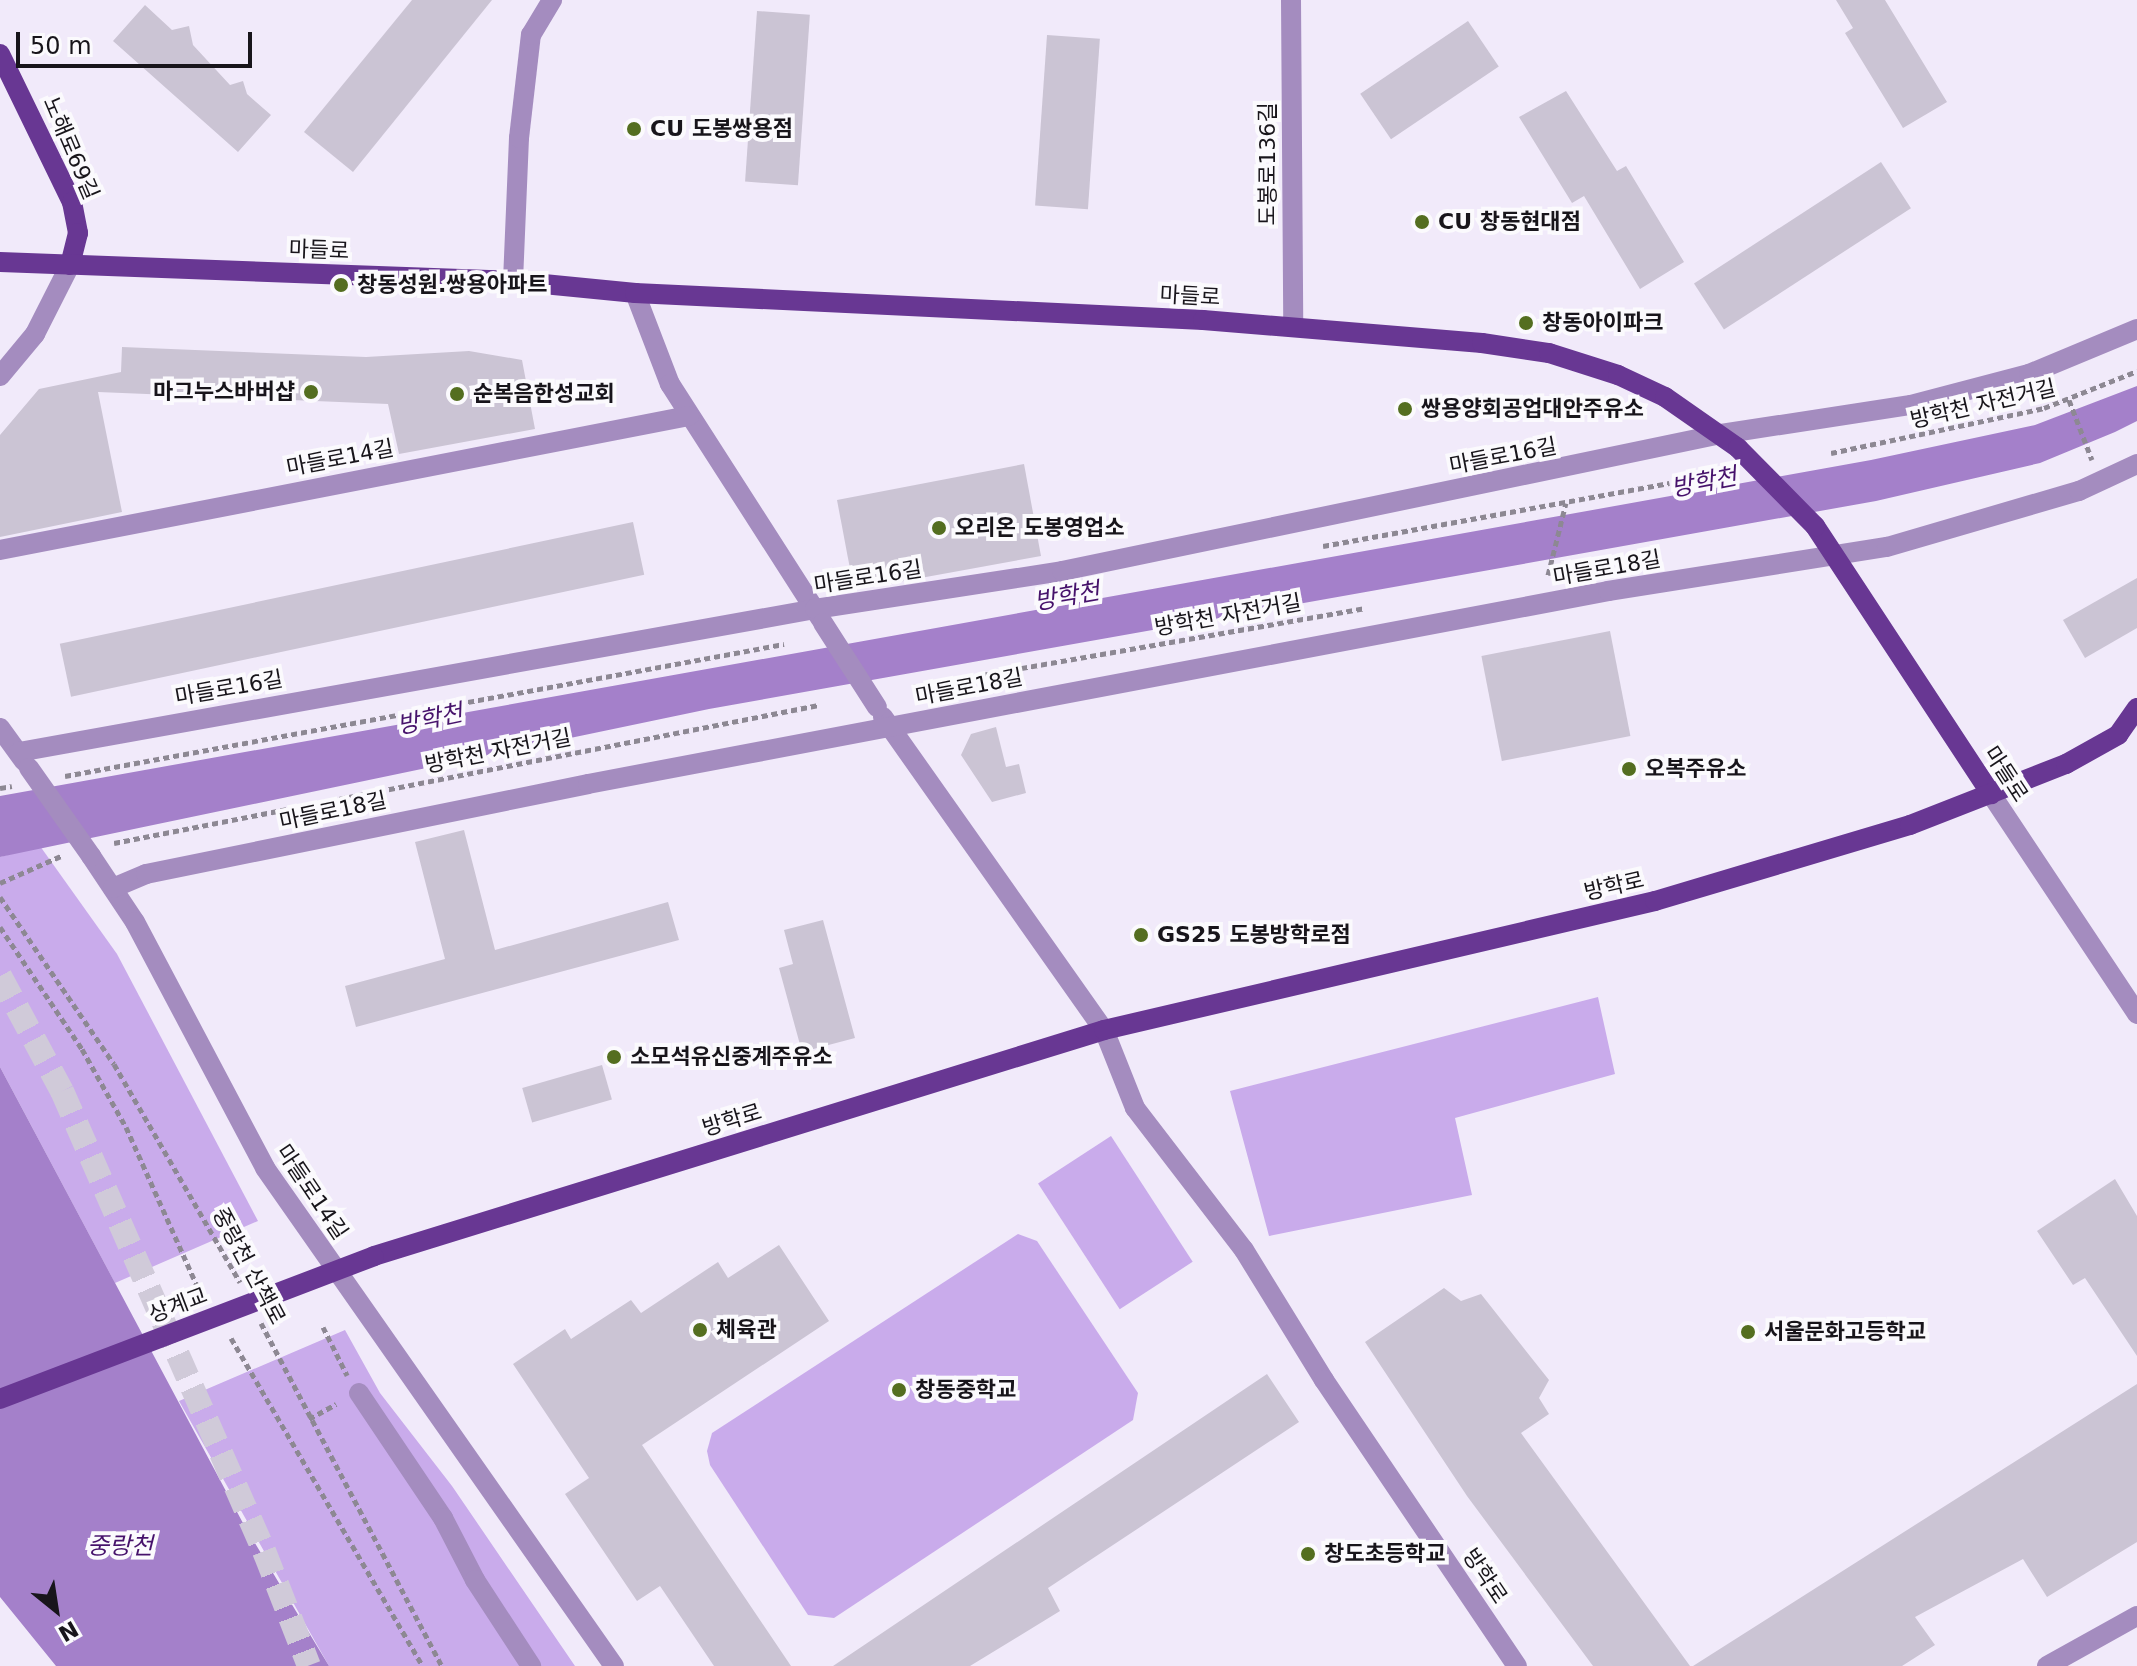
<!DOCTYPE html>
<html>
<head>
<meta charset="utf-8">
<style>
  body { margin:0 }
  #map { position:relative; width:2137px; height:1666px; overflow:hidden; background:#f1eafa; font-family:"DejaVu Sans","Noto Sans KR",sans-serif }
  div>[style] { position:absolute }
  .green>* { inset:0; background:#c9abeb; transform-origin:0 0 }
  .water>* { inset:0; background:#a480ca }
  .building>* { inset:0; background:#cbc4d4; transform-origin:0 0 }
  .highway-tunnel>* { height:24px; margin-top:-12px; transform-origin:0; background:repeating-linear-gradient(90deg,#d0cad9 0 24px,transparent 0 36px) }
  .path>* { height:5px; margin-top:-2.5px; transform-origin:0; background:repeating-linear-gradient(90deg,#8d8893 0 6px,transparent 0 10px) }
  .minor>* { height:20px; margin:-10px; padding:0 10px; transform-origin:10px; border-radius:10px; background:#a48cbf }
  .major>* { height:20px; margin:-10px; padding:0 10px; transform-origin:10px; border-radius:10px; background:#683793 }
  .minor-bridge>* { height:20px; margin:-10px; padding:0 10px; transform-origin:10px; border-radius:10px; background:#a48cbf }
  .major-bridge>* { height:20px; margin:-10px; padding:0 10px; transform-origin:10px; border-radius:10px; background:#683793 }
  .dots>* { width:22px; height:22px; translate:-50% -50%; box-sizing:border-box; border:4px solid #fbfafd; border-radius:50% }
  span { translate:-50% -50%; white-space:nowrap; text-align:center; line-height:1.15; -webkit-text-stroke:8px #fbfafd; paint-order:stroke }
  .poi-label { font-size:22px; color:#18151b; font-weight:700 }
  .left { translate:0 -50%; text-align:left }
  .right { translate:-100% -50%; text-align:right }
  .street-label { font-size:22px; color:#18151b }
  .water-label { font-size:24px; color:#46126b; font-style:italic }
  .north { position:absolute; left:16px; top:1570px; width:80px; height:80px; -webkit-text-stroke:6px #fbfafd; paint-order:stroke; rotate:150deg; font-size:22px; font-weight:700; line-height:32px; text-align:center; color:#18151b }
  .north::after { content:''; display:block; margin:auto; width:28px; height:36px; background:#18151b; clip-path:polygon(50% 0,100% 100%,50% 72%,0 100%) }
  .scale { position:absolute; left:16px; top:32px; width:236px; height:36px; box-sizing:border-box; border:4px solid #18151b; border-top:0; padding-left:10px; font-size:24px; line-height:28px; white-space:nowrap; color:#18151b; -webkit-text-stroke:6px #fbfafd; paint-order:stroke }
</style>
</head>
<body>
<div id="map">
  <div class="green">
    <div style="clip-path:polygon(40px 846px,117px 954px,258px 1221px,115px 1283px,0 1067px,0 857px)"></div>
    <div style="clip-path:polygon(1598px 997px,1615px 1074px,1455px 1118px,1472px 1195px,1269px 1236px,1230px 1091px)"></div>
    <div style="left:1111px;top:1136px;width:150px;height:87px;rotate:57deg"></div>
    <div style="clip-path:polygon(1018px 1234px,1037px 1241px,1138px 1393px,1133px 1420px,834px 1618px,808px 1615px,710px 1465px,707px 1451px,712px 1433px)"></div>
    <div style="clip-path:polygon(345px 1330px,380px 1393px,452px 1486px,575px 1666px,329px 1666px,179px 1401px)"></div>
  </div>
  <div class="water">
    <div style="clip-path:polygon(2137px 386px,2137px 421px,2115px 432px,2040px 463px,1876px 501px,709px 709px,0 857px,0 796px,1871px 460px,2035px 425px)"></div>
    <div style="clip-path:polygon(0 1067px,244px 1525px,329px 1666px,56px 1666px,0 1597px)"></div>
  </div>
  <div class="building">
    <div style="clip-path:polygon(412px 0,492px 0,353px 172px,304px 132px)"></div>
    <div style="clip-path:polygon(1836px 0,1885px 0,1947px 102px,1903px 128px,1845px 33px,1853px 28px)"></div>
    <div style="clip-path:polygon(145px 5px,172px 30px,189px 26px,193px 45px,230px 85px,243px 81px,247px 94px,271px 115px,238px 152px,113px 41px)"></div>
    <div style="left:757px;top:11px;width:53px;height:171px;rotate:4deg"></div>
    <div style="left:1468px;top:21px;width:55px;height:130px;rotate:56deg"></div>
    <div style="left:1047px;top:35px;width:53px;height:171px;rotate:4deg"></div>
    <div style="clip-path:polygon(1566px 91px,1617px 171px,1626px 166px,1684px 262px,1640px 289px,1584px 196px,1572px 203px,1519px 117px)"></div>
    <div style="left:1881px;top:162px;width:55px;height:223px;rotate:57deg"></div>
    <div style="clip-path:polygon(122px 347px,366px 357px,469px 351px,522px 360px,535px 429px,399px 454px,388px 404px,98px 392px,122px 512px,0 537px,0 435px,39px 389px,121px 372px)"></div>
    <div style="clip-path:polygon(1024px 464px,1041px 556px,871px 587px,851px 574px,837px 500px)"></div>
    <div style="left:633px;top:522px;width:54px;height:586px;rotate:78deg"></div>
    <div style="clip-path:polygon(2137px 578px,2137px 628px,2085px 658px,2063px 620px)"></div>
    <div style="left:1610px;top:631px;width:107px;height:131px;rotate:79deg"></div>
    <div style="clip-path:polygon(996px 727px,1006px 767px,1019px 764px,1026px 793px,992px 802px,961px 755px,971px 734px)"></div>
    <div style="clip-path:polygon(464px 830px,495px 950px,668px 902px,679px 940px,356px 1027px,345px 986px,445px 959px,415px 842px)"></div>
    <div style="clip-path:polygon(823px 920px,855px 1038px,802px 1052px,779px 968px,793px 964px,784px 930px)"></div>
    <div style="left:602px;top:1065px;width:36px;height:83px;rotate:74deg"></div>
    <div style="clip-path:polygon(2115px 1179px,2137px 1216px,2137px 1356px,2085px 1278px,2073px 1285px,2037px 1231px)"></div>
    <div style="clip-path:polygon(779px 1245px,829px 1321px,642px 1445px,791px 1666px,714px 1666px,660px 1586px,637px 1601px,565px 1494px,589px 1478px,513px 1364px,565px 1329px,571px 1339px,631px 1300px,641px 1313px,718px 1262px,728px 1278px)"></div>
    <div style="clip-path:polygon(1444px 1288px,1461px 1301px,1481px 1294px,1549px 1380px,1539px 1398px,1549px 1414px,1521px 1433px,1690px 1666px,1593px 1666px,1467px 1496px,1365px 1342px)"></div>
    <div style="clip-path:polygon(1267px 1374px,1299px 1422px,1048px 1588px,1060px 1611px,970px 1666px,833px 1666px)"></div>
    <div style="clip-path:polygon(2137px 1384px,2137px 1542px,2047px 1597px,2023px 1559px,1915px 1617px,1935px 1645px,1902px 1666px,1693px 1666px)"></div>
  </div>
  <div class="highway-tunnel">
    <div style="left:0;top:976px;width:131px;rotate:61.7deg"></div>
    <div style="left:62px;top:1091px;width:502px;rotate:66.29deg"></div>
    <div style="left:264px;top:1551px;width:123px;rotate:68.6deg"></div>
  </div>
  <div class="path">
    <div style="left:2069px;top:400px;width:64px;rotate:69deg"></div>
    <div style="left:1831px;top:453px;width:218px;rotate:-11.9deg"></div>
    <div style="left:2044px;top:408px;width:100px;rotate:-21.7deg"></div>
    <div style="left:1323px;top:546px;width:352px;rotate:-10.3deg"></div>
    <div style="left:1548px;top:575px;width:74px;rotate:-76deg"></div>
    <div style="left:913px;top:687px;width:458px;rotate:-9.9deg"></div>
    <div style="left:65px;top:776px;width:731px;rotate:-10.4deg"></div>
    <div style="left:0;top:788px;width:12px;rotate:-9deg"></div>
    <div style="left:114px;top:843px;width:718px;rotate:-11.08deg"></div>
    <div style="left:0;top:883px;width:67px;rotate:-23.9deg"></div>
    <div style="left:0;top:897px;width:202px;rotate:55.7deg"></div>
    <div style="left:114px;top:1064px;width:252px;rotate:60deg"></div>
    <div style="left:0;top:927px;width:147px;rotate:56.1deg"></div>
    <div style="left:82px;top:1049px;width:90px;rotate:60.6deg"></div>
    <div style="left:126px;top:1127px;width:186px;rotate:65.9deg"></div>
    <div style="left:261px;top:1323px;width:388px;rotate:62.2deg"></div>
    <div style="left:323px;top:1327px;width:54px;rotate:63.4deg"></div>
    <div style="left:231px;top:1338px;width:380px;rotate:59.7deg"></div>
    <div style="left:309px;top:1419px;width:31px;rotate:-29deg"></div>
  </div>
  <div class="minor">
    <div style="left:1291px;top:0;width:327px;rotate:89.6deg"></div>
    <div style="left:513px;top:281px;width:143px;rotate:-87.6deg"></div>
    <div style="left:519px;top:138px;width:104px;rotate:-83.4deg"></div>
    <div style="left:531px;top:35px;width:41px;rotate:-59deg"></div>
    <div style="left:635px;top:293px;width:97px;rotate:69deg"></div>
    <div style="left:670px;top:384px;width:279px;rotate:57.3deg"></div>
    <div style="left:0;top:376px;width:55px;rotate:-50.2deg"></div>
    <div style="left:35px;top:334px;width:77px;rotate:-63.1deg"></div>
    <div style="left:0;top:550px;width:702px;rotate:-11.01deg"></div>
    <div style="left:883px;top:717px;width:383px;rotate:54.8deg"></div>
    <div style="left:1104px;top:1030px;width:84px;rotate:68.3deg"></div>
    <div style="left:1135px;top:1108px;width:179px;rotate:52.5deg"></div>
    <div style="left:1244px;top:1250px;width:153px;rotate:58.4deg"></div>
    <div style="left:1324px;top:1380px;width:345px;rotate:56deg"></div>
    <div style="left:0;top:728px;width:41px;rotate:54deg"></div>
    <div style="left:19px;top:752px;width:809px;rotate:-10.18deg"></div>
    <div style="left:815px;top:609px;width:250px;rotate:-8.7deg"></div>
    <div style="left:1062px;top:571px;width:673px;rotate:-11.74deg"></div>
    <div style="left:1721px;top:434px;width:192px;rotate:-8.7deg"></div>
    <div style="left:1911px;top:405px;width:122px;rotate:-14.7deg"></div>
    <div style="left:2029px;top:374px;width:117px;rotate:-22.6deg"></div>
    <div style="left:1991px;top:794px;width:264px;rotate:56.4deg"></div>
    <div style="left:91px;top:856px;width:79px;rotate:56.3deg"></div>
    <div style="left:135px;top:922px;width:278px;rotate:62.1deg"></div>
    <div style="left:265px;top:1168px;width:608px;rotate:54.98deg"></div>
    <div style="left:113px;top:888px;width:36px;rotate:-23deg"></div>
    <div style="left:146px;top:874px;width:451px;rotate:-11.5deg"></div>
    <div style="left:588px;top:784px;width:1038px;rotate:-10.71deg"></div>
    <div style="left:1608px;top:591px;width:282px;rotate:-9deg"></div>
    <div style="left:1887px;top:547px;width:200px;rotate:-16.3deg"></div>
    <div style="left:2079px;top:491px;width:64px;rotate:-25deg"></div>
    <div style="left:359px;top:1393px;width:151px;rotate:56.1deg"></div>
    <div style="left:443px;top:1518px;width:70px;rotate:62.7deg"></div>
    <div style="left:475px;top:1580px;width:103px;rotate:56.9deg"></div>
    <div style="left:2047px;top:1666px;width:103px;rotate:-29.1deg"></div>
  </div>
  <div class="major">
    <div style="left:0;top:54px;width:165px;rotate:64.1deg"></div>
    <div style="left:72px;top:202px;width:32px;rotate:79deg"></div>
    <div style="left:78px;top:233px;width:33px;rotate:104deg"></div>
    <div style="left:0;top:262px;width:513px;rotate:2.12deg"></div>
    <div style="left:513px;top:281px;width:123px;rotate:5.6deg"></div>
    <div style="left:635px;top:293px;width:569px;rotate:2.72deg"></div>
    <div style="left:1203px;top:320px;width:280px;rotate:4.7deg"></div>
    <div style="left:1482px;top:343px;width:68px;rotate:8.5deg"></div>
    <div style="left:1549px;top:353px;width:72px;rotate:17.7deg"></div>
    <div style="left:1618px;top:375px;width:52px;rotate:25.1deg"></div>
    <div style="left:1665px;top:397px;width:89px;rotate:34.9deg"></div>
    <div style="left:1815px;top:526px;width:321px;rotate:56.7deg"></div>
    <div style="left:374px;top:1256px;width:764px;rotate:-17.2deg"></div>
    <div style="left:1104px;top:1030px;width:566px;rotate:-13.18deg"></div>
    <div style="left:1655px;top:901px;width:266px;rotate:-16.6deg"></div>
    <div style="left:1910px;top:825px;width:168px;rotate:-21.4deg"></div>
    <div style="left:2066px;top:764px;width:60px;rotate:-29.1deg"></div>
    <div style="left:2118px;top:735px;width:33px;rotate:-55deg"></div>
  </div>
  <div class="minor-bridge">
    <div style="left:823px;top:623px;width:100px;rotate:57.3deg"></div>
    <div style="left:29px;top:768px;width:108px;rotate:54.8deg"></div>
  </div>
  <div class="major-bridge">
    <div style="left:1738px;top:448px;width:110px;rotate:45.4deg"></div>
    <div style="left:0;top:1399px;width:400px;rotate:-20.9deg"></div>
  </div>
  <div class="dots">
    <div style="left:634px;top:129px;background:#546e20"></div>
    <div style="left:1422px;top:222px;background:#546e20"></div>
    <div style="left:341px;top:285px;background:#546e20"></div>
    <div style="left:1526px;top:323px;background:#546e20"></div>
    <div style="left:311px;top:392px;background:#546e20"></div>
    <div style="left:457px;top:394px;background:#546e20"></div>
    <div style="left:1405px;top:409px;background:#546e20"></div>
    <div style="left:939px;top:528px;background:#546e20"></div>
    <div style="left:1629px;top:769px;background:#546e20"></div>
    <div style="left:1141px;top:935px;background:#546e20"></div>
    <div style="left:614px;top:1057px;background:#546e20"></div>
    <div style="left:700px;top:1330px;background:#546e20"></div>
    <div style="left:1748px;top:1332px;background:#546e20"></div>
    <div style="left:899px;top:1390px;background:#546e20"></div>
    <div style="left:1308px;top:1554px;background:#546e20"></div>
  </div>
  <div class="poi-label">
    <span class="left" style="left:650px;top:129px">CU 도봉쌍용점</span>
    <span class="left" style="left:1438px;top:222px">CU 창동현대점</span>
    <span class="left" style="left:357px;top:285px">창동성원.쌍용아파트</span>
    <span class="left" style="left:1542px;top:323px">창동아이파크</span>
    <span class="right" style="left:295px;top:392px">마그누스바버샵</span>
    <span class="left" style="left:473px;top:394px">순복음한성교회</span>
    <span class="left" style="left:1421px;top:409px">쌍용양회공업대안주유소</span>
    <span class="left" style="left:955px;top:528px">오리온 도봉영업소</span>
    <span class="left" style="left:1645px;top:769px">오복주유소</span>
    <span class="left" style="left:1157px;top:935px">GS25 도봉방학로점</span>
    <span class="left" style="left:630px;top:1057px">소모석유신중계주유소</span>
    <span class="left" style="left:716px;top:1330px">체육관</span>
    <span class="left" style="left:1764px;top:1332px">서울문화고등학교</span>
    <span class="left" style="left:915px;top:1390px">창동중학교</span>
    <span class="left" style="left:1324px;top:1554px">창도초등학교</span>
  </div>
  <div class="street-label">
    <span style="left:71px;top:148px;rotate:67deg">노해로69길</span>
    <span style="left:1268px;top:164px;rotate:-90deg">도봉로136길</span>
    <span style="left:319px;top:250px;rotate:2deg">마들로</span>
    <span style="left:1190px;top:296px;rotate:3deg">마들로</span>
    <span style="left:1983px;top:404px;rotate:-13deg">방학천 자전거길</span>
    <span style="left:1503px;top:456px;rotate:-11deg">마들로16길</span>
    <span style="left:340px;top:458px;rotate:-11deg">마들로14길</span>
    <span style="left:1607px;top:568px;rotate:-10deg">마들로18길</span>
    <span style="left:868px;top:577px;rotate:-9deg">마들로16길</span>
    <span style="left:1228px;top:615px;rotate:-10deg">방학천 자전거길</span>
    <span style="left:969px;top:687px;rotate:-11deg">마들로18길</span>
    <span style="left:229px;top:688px;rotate:-10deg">마들로16길</span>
    <span style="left:498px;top:751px;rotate:-11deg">방학천 자전거길</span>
    <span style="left:2006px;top:774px;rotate:57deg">마들로</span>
    <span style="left:333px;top:811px;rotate:-12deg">마들로18길</span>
    <span style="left:1614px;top:886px;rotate:-13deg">방학로</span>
    <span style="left:732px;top:1120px;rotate:-17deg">방학로</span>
    <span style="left:312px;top:1192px;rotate:56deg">마들로14길</span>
    <span style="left:249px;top:1266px;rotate:62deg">중랑천 산책로</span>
    <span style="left:178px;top:1305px;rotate:-21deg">상계교</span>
    <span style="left:1485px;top:1576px;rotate:56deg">방학로</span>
  </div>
  <div class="water-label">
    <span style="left:1704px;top:483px;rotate:-11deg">방학천</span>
    <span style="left:1067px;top:597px;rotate:-10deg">방학천</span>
    <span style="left:430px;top:720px;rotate:-12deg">방학천</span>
    <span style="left:120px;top:1547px">중랑천</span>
  </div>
  <div class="north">N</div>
  <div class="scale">50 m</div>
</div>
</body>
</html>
